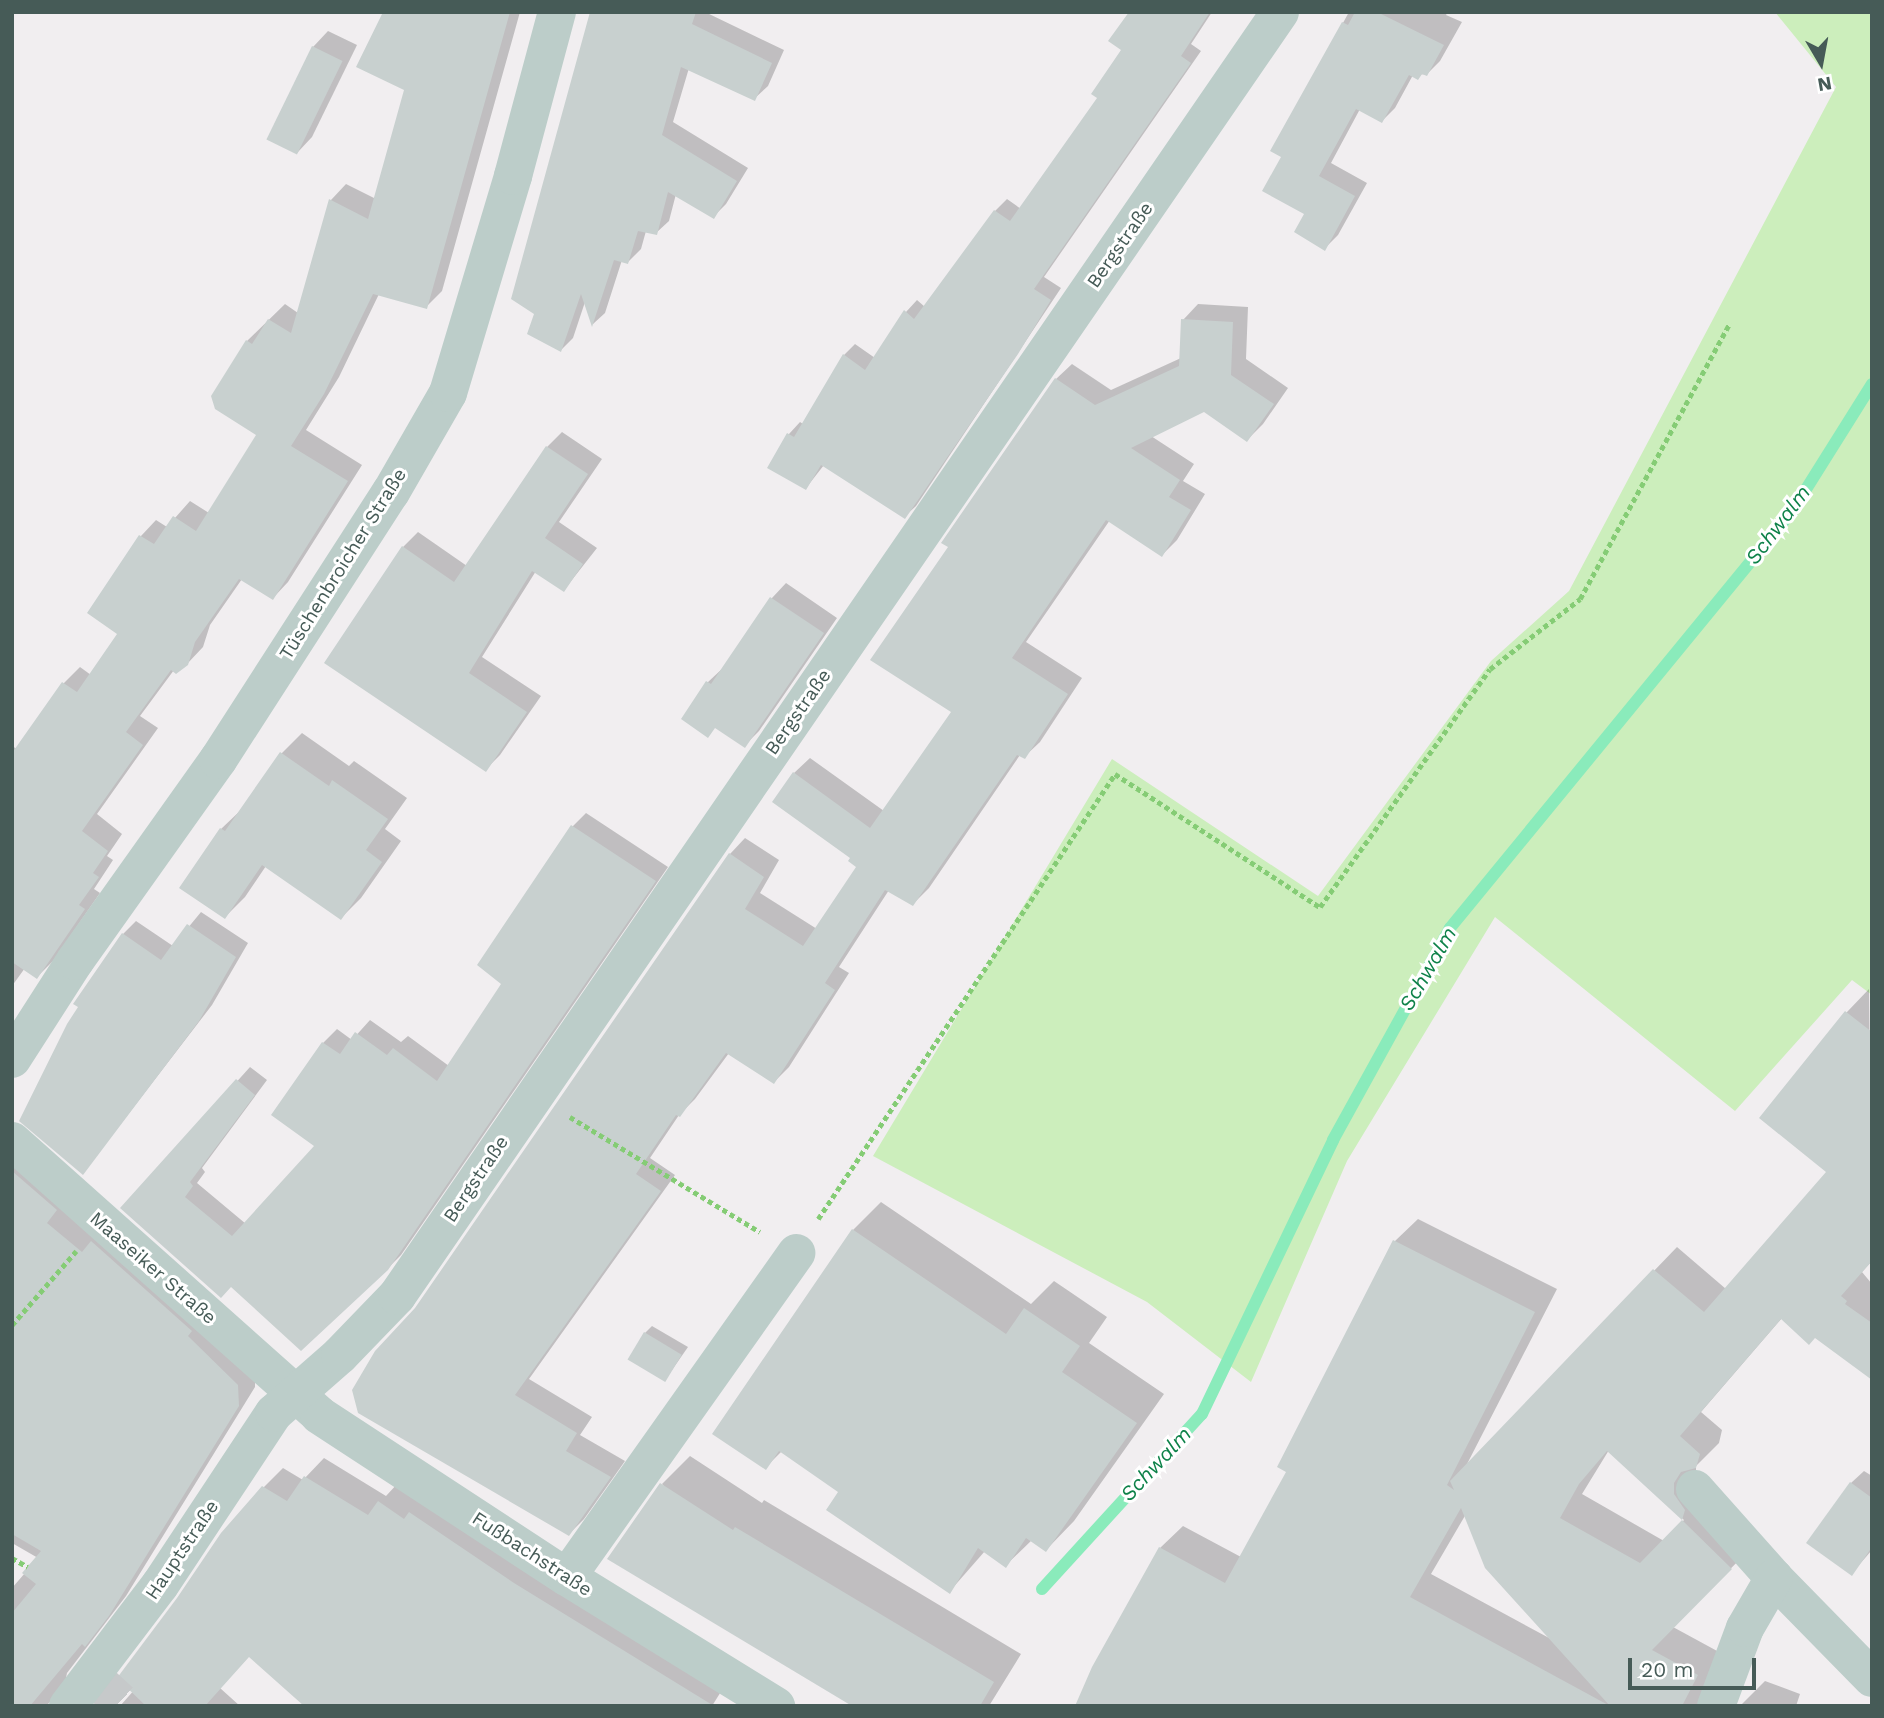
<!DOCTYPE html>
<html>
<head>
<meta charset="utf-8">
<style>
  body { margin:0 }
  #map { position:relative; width:1884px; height:1718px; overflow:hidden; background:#f1eef0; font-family:"Work Sans",sans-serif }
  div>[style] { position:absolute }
  .green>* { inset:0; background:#cceebc }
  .shadow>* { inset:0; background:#0003 }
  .stream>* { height:12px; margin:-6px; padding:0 6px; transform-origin:6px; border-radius:6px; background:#8aebbb }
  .building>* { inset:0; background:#c8d0cf; transform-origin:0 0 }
  .minor-tunnel>* { height:38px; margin-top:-19px; transform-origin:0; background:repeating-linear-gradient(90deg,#c6c9ca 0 38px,transparent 0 57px) }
  .path>* { height:4.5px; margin-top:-2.25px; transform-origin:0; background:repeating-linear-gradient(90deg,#85cc75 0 5px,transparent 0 8.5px) }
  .minor>* { height:38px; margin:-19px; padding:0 19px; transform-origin:19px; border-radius:19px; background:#bccdc9 }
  span { translate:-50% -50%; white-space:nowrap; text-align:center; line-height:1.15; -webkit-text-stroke:6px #fff; paint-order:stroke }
  .street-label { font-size:19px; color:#465b57 }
  .water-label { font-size:21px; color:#0e8249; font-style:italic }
  .frame { position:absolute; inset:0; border:14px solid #465b57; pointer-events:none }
  .north { position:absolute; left:1786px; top:28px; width:70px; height:70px; -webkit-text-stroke:5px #fff; paint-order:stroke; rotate:170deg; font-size:19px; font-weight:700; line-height:28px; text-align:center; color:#465b57 }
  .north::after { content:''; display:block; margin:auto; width:24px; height:32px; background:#465b57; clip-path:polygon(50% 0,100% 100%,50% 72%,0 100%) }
  .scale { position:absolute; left:1628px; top:1658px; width:128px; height:32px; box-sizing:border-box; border:4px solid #465b57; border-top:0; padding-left:9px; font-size:21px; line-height:24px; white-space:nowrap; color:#465b57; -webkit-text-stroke:5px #fff; paint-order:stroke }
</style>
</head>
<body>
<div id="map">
  <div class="green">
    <div style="clip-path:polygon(1775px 12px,1872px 12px,1872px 995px,1852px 980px,1735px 1111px,1495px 917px,1347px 1161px,1251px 1382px,1147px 1302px,873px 1156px,1112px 759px,1318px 896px,1491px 661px,1569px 591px,1836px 87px)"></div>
  </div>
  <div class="shadow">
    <div style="clip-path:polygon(385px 12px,520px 12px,442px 291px,426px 307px,379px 294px,339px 377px,306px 430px,362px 465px,288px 582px,273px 598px,242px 579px,210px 625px,203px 647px,187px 664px,174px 670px,140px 716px,158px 728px,97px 814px,122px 834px,107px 856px,113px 860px,94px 889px,100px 893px,53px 961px,37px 977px,25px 968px,12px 986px,12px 746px,17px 749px,64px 683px,80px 667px,91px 675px,120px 633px,141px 536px,156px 520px,167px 527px,190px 501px,209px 513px,258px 434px,247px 341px,285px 304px,298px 313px,331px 200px,346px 184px,376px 199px,406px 89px)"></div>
    <div style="clip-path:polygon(592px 12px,705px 12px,784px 50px,768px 86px,755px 98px,689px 68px,673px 122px,748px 168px,726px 204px,714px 216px,676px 194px,669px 221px,656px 233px,646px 231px,641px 249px,628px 262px,622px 260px,605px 313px,593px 324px,585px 302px,573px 338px,561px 350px,536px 312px)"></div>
    <div style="clip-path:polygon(1138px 12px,1212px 12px,1191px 44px,1201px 51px,1044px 277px,1061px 288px,916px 506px,904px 517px,824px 465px,806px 488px,770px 467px,789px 434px,800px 422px,803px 424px,844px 355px,855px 344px,875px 358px,906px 312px,917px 300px,925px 307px,995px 211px,1007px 199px,1021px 209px,1100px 98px)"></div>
    <div style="clip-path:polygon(1349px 12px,1448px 12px,1446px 15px,1462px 22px,1440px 61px,1427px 74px,1413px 75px,1395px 108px,1382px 121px,1360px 109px,1331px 163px,1367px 183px,1338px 235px,1325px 248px,1306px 213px,1283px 156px,1273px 150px)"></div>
    <div style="clip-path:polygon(328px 31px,357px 45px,312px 137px,297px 153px,268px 139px,313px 47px)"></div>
    <div style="clip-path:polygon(1198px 304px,1248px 307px,1246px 359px,1288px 388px,1263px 424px,1247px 440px,1204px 410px,1151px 436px,1194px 464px,1183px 481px,1205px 494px,1177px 540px,1162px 555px,1110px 520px,1026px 642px,1082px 678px,1040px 742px,1024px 757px,1020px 755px,929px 888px,913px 904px,889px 890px,839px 967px,849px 973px,789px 1067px,774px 1082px,729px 1053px,695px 1099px,679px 1115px,650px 1158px,675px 1175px,529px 1379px,592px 1417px,580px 1435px,625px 1461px,584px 1519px,569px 1534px,416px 1309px,730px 854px,745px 838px,779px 860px,760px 893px,817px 929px,858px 867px,794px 773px,810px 758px,884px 811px,953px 711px,950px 547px,1056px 379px,1072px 364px,1111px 390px,1181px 358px,1183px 320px)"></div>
    <div style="clip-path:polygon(562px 432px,602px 459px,559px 522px,597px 548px,564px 590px,536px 571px,482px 657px,541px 696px,500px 755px,485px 770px,403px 547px,418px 532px,467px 566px,547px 447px)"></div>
    <div style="clip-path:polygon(786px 583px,837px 618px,759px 731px,745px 745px,716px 726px,683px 719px,708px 682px,723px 668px,772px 598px)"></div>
    <div style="clip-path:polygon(302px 733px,349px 766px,354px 761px,407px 798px,385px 829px,401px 841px,361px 898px,341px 918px,266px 866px,245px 897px,225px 917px,221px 829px,242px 809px,282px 753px)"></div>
    <div style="clip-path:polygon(586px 813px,668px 867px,401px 1255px,387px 1269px,231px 1286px,123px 1208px,250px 1067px,267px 1080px,202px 1168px,205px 1172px,197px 1183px,246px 1224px,316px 1145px,273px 1114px,323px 1043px,337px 1029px,352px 1040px,370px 1020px,401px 1042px,408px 1036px,449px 1066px,503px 984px,479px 965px,573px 826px)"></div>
    <div style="clip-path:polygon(201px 912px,248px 943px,212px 1005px,83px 1173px,123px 934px,136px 921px,173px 946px)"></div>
    <div style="clip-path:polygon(evenodd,1869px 989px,1872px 1261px,1862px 1272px,1872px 1284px,1872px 1378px,1815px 1336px,1782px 1318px,1701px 1412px,1722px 1430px,1719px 1443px,1696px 1466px,1696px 1471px,1754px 1545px,1673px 1627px,1719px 1652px,1731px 1704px,1741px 1705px,1765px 1681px,1800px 1694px,1796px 1706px,1077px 1706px,1160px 1548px,1183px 1526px,1241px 1557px,1288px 1471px,1395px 1241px,1418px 1219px,1557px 1289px,1466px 1466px,1677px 1247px,1726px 1289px,1828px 1171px,1762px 1118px,1847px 1012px,1869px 989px,1609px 1450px,1684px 1520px,1664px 1541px,1582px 1494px,1609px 1450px,1869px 989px,1466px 1514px,1551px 1639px,1431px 1574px,1466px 1514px)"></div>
    <div style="clip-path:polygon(12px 1144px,255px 1367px,255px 1387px,126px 1596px,67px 1673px,64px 1688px,46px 1706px,12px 1706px,12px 1588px,38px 1558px,12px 1543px)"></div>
    <div style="clip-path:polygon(881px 1202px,1031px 1304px,1054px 1281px,1107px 1317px,1089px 1343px,1164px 1394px,1074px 1521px,1046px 1550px,1032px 1540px,1006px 1565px,985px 1551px,950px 1591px,840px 1491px,782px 1451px,766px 1467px,853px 1230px)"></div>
    <div style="clip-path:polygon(652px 1326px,688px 1347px,665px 1380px,645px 1333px)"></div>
    <div style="clip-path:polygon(690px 1456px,762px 1503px,764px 1500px,1021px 1654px,989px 1706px,855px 1706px,662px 1484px)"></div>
    <div style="clip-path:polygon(324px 1458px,386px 1496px,398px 1483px,727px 1682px,712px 1706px,250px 1655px,220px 1688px,240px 1706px,120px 1706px,176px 1643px,264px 1487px,283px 1468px,303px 1480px)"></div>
    <div style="clip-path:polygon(1864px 1471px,1872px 1476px,1872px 1550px,1852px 1573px,1851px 1483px)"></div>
  </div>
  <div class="stream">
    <div style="left:1042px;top:1589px;width:237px;rotate:-47.6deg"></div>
    <div style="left:1202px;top:1414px;width:304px;rotate:-64.4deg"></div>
    <div style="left:1333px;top:1140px;width:242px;rotate:-61.1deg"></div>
    <div style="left:1450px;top:928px;width:541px;rotate:-50.63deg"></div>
    <div style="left:1793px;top:510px;width:149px;rotate:-57.9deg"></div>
  </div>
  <div class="building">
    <div style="clip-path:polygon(383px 12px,510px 12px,427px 309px,373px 294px,324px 394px,291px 446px,348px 481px,273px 600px,239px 579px,195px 642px,188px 665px,176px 674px,171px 670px,126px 732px,143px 745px,82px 831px,108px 851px,93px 873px,99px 877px,79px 905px,85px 909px,37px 979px,12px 962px,12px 753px,62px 682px,77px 692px,117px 634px,87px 613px,139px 535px,154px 544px,173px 516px,196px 531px,256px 435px,215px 409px,211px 396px,246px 340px,252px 344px,268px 319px,291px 333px,329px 199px,368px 219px,404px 90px,356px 67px)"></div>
    <div style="clip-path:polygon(590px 12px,696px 12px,692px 24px,772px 63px,755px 101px,681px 67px,662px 135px,737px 181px,714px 219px,668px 192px,657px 235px,638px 231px,628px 264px,614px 260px,592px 327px,581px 294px,561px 352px,527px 334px,534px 314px,511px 299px)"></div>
    <div style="clip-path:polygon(1129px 12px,1210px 12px,1181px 56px,1191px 63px,1034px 289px,1051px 300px,1018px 354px,905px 519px,821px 465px,806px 490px,767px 468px,787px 433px,794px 437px,843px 354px,865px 370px,904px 310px,914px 319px,994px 210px,1010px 221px,1097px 98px,1091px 94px,1121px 50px,1108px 41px)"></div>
    <div style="clip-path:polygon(1355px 12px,1377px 12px,1444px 45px,1427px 76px,1422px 74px,1418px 80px,1409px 75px,1382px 123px,1356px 109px,1319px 176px,1355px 196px,1325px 251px,1294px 232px,1304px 214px,1262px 191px,1281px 157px,1270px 151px,1342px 22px,1348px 25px)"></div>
    <div style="left:312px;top:46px;width:34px;height:104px;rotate:26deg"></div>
    <div style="clip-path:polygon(1181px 319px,1233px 322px,1231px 375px,1274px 404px,1247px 442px,1204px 412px,1131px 448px,1180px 480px,1169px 497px,1191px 510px,1162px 557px,1106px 520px,1012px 658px,1068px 694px,1025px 759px,1017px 755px,913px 906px,885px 890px,825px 983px,835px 990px,774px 1084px,726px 1053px,680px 1117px,676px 1115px,636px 1174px,661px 1191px,515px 1395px,577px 1433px,566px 1451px,611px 1477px,569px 1536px,358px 1413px,352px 1390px,375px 1351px,415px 1308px,729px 853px,764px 877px,745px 909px,803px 946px,856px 867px,848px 861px,850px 858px,772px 802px,793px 772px,870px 828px,951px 712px,870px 660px,948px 547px,941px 543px,1055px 378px,1095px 405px,1179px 366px)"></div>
    <div style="clip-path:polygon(546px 446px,588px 474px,545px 538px,583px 564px,564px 592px,532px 571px,469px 673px,527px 712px,486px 772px,324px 663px,402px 546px,454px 582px)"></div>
    <div style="clip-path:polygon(770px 597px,824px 633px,745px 748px,715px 728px,708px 738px,681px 719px,706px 681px,711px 684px)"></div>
    <div style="clip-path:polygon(280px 752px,329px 786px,332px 780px,388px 819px,366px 850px,382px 862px,341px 920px,262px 865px,225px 919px,179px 888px,220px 828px,225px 831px)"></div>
    <div style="clip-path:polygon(571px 825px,656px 881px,388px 1270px,301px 1351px,231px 1287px,221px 1298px,120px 1208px,236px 1079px,255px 1095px,190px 1182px,193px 1186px,185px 1197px,232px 1236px,314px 1146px,271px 1115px,322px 1042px,340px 1054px,355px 1032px,387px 1055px,393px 1048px,437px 1081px,501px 984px,477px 965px)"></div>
    <div style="clip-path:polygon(187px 924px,236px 957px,199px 1021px,83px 1175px,19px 1121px,67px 1024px,78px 1007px,73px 1004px,122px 933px,161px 960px)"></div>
    <div style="clip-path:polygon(evenodd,1845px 1011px,1872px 1032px,1872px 1261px,1841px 1296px,1847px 1301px,1845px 1304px,1872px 1323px,1872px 1380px,1815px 1338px,1809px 1345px,1781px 1319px,1680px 1436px,1700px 1454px,1696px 1468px,1681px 1472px,1674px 1483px,1674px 1494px,1685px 1510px,1682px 1520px,1732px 1569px,1652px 1650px,1698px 1675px,1682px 1706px,1610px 1706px,1485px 1568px,1461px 1508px,1410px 1597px,1610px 1706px,1075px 1706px,1092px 1667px,1159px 1547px,1225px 1583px,1286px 1472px,1277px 1467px,1393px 1240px,1535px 1312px,1447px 1485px,1454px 1490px,1450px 1481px,1653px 1269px,1704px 1312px,1826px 1172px,1759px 1118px,1845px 1011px,1607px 1451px,1682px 1520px,1640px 1563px,1560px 1518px,1579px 1484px,1607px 1451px)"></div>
    <div style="clip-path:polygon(12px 1171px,57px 1210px,47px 1223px,82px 1252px,91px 1241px,192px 1331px,188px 1336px,238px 1385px,239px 1406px,109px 1616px,85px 1647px,82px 1644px,30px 1706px,12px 1706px,12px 1613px,36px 1584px,22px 1573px,41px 1551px,12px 1534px)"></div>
    <div style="clip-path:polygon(852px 1229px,1006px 1334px,1024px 1308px,1080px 1346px,1062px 1372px,1137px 1423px,1046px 1552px,1026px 1538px,1006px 1568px,978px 1548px,950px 1594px,826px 1510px,838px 1492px,779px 1451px,766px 1470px,712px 1434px)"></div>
    <div style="left:644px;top:1332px;width:44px;height:32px;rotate:31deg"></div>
    <div style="clip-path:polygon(304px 1476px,368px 1515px,378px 1501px,404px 1519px,409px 1512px,514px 1583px,714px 1706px,304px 1706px,249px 1657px,205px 1706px,146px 1706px,117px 1678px,177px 1598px,221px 1533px,262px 1486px,287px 1501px)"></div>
    <div style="clip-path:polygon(1850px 1482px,1872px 1498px,1872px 1547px,1852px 1576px,1806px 1543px)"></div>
    <div style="clip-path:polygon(660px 1483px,733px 1530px,735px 1527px,994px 1682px,980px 1706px,852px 1706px,607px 1559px)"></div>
  </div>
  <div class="minor-tunnel">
    <div style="left:92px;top:1676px;width:45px;rotate:42.3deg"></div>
  </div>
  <div class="path">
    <div style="left:570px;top:1117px;width:222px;rotate:31.2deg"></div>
    <div style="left:818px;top:1219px;width:535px;rotate:-56.28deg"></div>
    <div style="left:1115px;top:774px;width:244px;rotate:33deg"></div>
    <div style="left:1320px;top:907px;width:292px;rotate:-54.5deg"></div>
    <div style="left:1490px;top:669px;width:114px;rotate:-37.9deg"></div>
    <div style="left:1580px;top:599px;width:314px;rotate:-61.5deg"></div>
    <div style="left:12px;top:1325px;width:98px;rotate:-49.1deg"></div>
    <div style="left:12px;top:1558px;width:18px;rotate:29deg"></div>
  </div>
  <div class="minor">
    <div style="left:12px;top:1059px;width:117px;rotate:-57.3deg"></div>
    <div style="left:75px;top:961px;width:247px;rotate:-54.6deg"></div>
    <div style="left:218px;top:760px;width:319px;rotate:-57.2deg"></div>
    <div style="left:391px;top:492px;width:114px;rotate:-60.1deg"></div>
    <div style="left:448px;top:393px;width:227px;rotate:-73.3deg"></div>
    <div style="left:513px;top:176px;width:170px;rotate:-75deg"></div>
    <div style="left:12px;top:1141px;width:411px;rotate:41.7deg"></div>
    <div style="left:319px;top:1415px;width:296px;rotate:33.2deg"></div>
    <div style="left:567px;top:1577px;width:246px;rotate:31.7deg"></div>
    <div style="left:1695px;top:1489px;width:119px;rotate:48.4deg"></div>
    <div style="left:1774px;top:1578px;width:140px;rotate:45.6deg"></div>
    <div style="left:567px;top:1577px;width:397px;rotate:-54.7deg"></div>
    <div style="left:68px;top:1706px;width:152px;rotate:-52.8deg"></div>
    <div style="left:160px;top:1585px;width:206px;rotate:-56.5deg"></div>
    <div style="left:274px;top:1413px;width:88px;rotate:-41.3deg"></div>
    <div style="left:340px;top:1355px;width:82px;rotate:-46deg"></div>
    <div style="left:397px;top:1296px;width:1558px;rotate:-55.48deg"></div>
    <div style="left:1716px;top:1706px;width:83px;rotate:-69.6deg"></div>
    <div style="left:1745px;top:1628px;width:58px;rotate:-59.9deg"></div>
  </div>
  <div class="street-label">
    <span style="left:1120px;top:245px;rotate:-55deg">Bergstraße</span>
    <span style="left:343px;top:564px;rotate:-58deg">Tüschenbroicher Straße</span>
    <span style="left:798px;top:712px;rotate:-55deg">Bergstraße</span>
    <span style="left:476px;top:1179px;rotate:-56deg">Bergstraße</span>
    <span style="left:153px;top:1268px;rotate:41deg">Maaseiker Straße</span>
    <span style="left:182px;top:1550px;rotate:-56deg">Hauptstraße</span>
    <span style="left:532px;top:1554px;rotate:33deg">Fußbachstraße</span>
  </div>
  <div class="water-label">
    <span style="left:1778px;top:525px;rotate:-53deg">Schwalm</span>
    <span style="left:1428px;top:969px;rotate:-60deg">Schwalm</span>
    <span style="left:1156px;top:1464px;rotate:-47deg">Schwalm</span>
  </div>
  <div class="frame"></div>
  <div class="north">N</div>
  <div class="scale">20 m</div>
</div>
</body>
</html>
